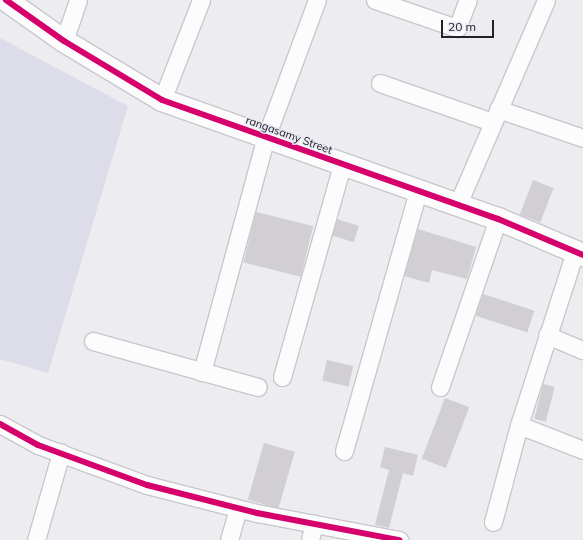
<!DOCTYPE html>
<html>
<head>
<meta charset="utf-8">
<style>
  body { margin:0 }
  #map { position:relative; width:583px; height:540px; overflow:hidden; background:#ececf1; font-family:Mulish,sans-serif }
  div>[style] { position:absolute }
  .built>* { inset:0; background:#dcdde8 }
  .building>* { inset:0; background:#d1cfd3; transform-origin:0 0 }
  .roads { filter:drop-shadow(1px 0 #c8c8cc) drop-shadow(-1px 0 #c8c8cc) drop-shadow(0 1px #c8c8cc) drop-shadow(0 -1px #c8c8cc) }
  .street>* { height:17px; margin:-8.5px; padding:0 8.5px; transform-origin:8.5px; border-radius:8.5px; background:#fcfcfd }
  .secondary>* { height:22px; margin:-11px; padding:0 11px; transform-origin:11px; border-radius:11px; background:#fcfcfd }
  .cycleway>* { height:6px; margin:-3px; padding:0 3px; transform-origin:3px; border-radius:3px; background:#d6006c }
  span { translate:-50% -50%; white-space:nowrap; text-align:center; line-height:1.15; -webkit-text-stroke:3px #e9eaf4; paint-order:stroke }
  .street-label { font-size:11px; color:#232327 }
  .scale { position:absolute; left:441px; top:20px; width:53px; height:18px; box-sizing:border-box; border:2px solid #232327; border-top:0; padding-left:5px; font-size:12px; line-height:14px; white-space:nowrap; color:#232327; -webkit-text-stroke:3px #e9eaf4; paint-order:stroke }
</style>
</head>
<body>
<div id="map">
  <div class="built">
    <div style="clip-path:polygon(0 38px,128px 106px,48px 373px,0 359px)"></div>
  </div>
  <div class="building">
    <div style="left:533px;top:180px;width:22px;height:37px;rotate:21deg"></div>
    <div style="left:256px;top:212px;width:59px;height:52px;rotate:14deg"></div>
    <div style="left:337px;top:219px;width:23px;height:17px;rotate:18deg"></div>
    <div style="clip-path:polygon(418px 229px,476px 247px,467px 279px,432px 270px,429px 283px,404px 276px)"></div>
    <div style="left:483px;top:294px;width:54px;height:23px;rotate:18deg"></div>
    <div style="left:327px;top:360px;width:27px;height:21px;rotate:13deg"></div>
    <div style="left:543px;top:384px;width:12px;height:36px;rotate:14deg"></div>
    <div style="left:445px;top:398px;width:26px;height:65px;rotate:21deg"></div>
    <div style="left:264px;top:443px;width:32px;height:59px;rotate:16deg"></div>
    <div style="clip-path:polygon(385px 447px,418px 455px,413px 476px,403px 473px,389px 528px,375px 525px,389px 470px,380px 467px)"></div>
  </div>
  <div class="roads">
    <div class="street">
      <div style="left:375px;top:0;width:87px;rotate:18.9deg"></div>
      <div style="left:457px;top:28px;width:30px;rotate:-69deg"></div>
      <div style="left:64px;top:41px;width:43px;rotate:-71.1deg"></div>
      <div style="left:380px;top:83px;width:119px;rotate:19.2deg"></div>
      <div style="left:162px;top:100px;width:107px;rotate:-68.7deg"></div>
      <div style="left:498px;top:109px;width:90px;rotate:18.8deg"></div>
      <div style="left:457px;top:206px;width:224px;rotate:-66.6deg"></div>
      <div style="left:547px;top:335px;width:39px;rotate:23deg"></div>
      <div style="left:93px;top:341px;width:171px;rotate:15.6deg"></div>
      <div style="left:202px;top:372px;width:244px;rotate:-74.8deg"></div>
      <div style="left:266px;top:137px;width:146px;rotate:-69.6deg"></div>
      <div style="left:282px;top:377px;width:220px;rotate:-74.2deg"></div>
      <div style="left:440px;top:387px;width:178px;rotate:-71deg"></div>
      <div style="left:0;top:424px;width:43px;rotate:28.9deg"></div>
      <div style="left:38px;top:445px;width:116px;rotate:20.2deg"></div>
      <div style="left:147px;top:485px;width:114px;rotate:14.3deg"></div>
      <div style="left:257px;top:513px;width:145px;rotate:10.8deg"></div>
      <div style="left:519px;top:425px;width:69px;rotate:21.3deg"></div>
      <div style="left:344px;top:451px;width:269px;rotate:-74.1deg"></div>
      <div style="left:493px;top:522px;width:100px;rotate:-75deg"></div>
      <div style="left:519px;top:425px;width:182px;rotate:-72.1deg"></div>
      <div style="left:36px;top:540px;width:91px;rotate:-74deg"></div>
      <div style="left:229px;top:540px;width:32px;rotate:-74deg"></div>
      <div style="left:310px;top:540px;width:17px;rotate:-77deg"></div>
    </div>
    <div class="secondary">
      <div style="left:6px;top:0;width:71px;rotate:35.3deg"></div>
      <div style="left:64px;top:41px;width:114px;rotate:31deg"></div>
      <div style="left:162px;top:100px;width:356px;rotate:19.5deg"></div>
      <div style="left:498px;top:219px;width:92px;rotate:23deg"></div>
    </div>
  </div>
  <div class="cycleway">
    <div style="left:6px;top:0;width:71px;rotate:35.3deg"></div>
    <div style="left:64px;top:41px;width:114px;rotate:31deg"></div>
    <div style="left:162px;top:100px;width:356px;rotate:19.5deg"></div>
    <div style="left:498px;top:219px;width:92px;rotate:23deg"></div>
    <div style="left:0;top:424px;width:43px;rotate:28.9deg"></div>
    <div style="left:38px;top:445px;width:116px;rotate:20.2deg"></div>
    <div style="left:147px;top:485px;width:114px;rotate:14.3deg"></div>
    <div style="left:257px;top:513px;width:145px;rotate:10.8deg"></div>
  </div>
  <div class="street-label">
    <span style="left:289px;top:135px;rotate:20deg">rangasamy Street</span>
  </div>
  <div class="scale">20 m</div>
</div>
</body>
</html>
